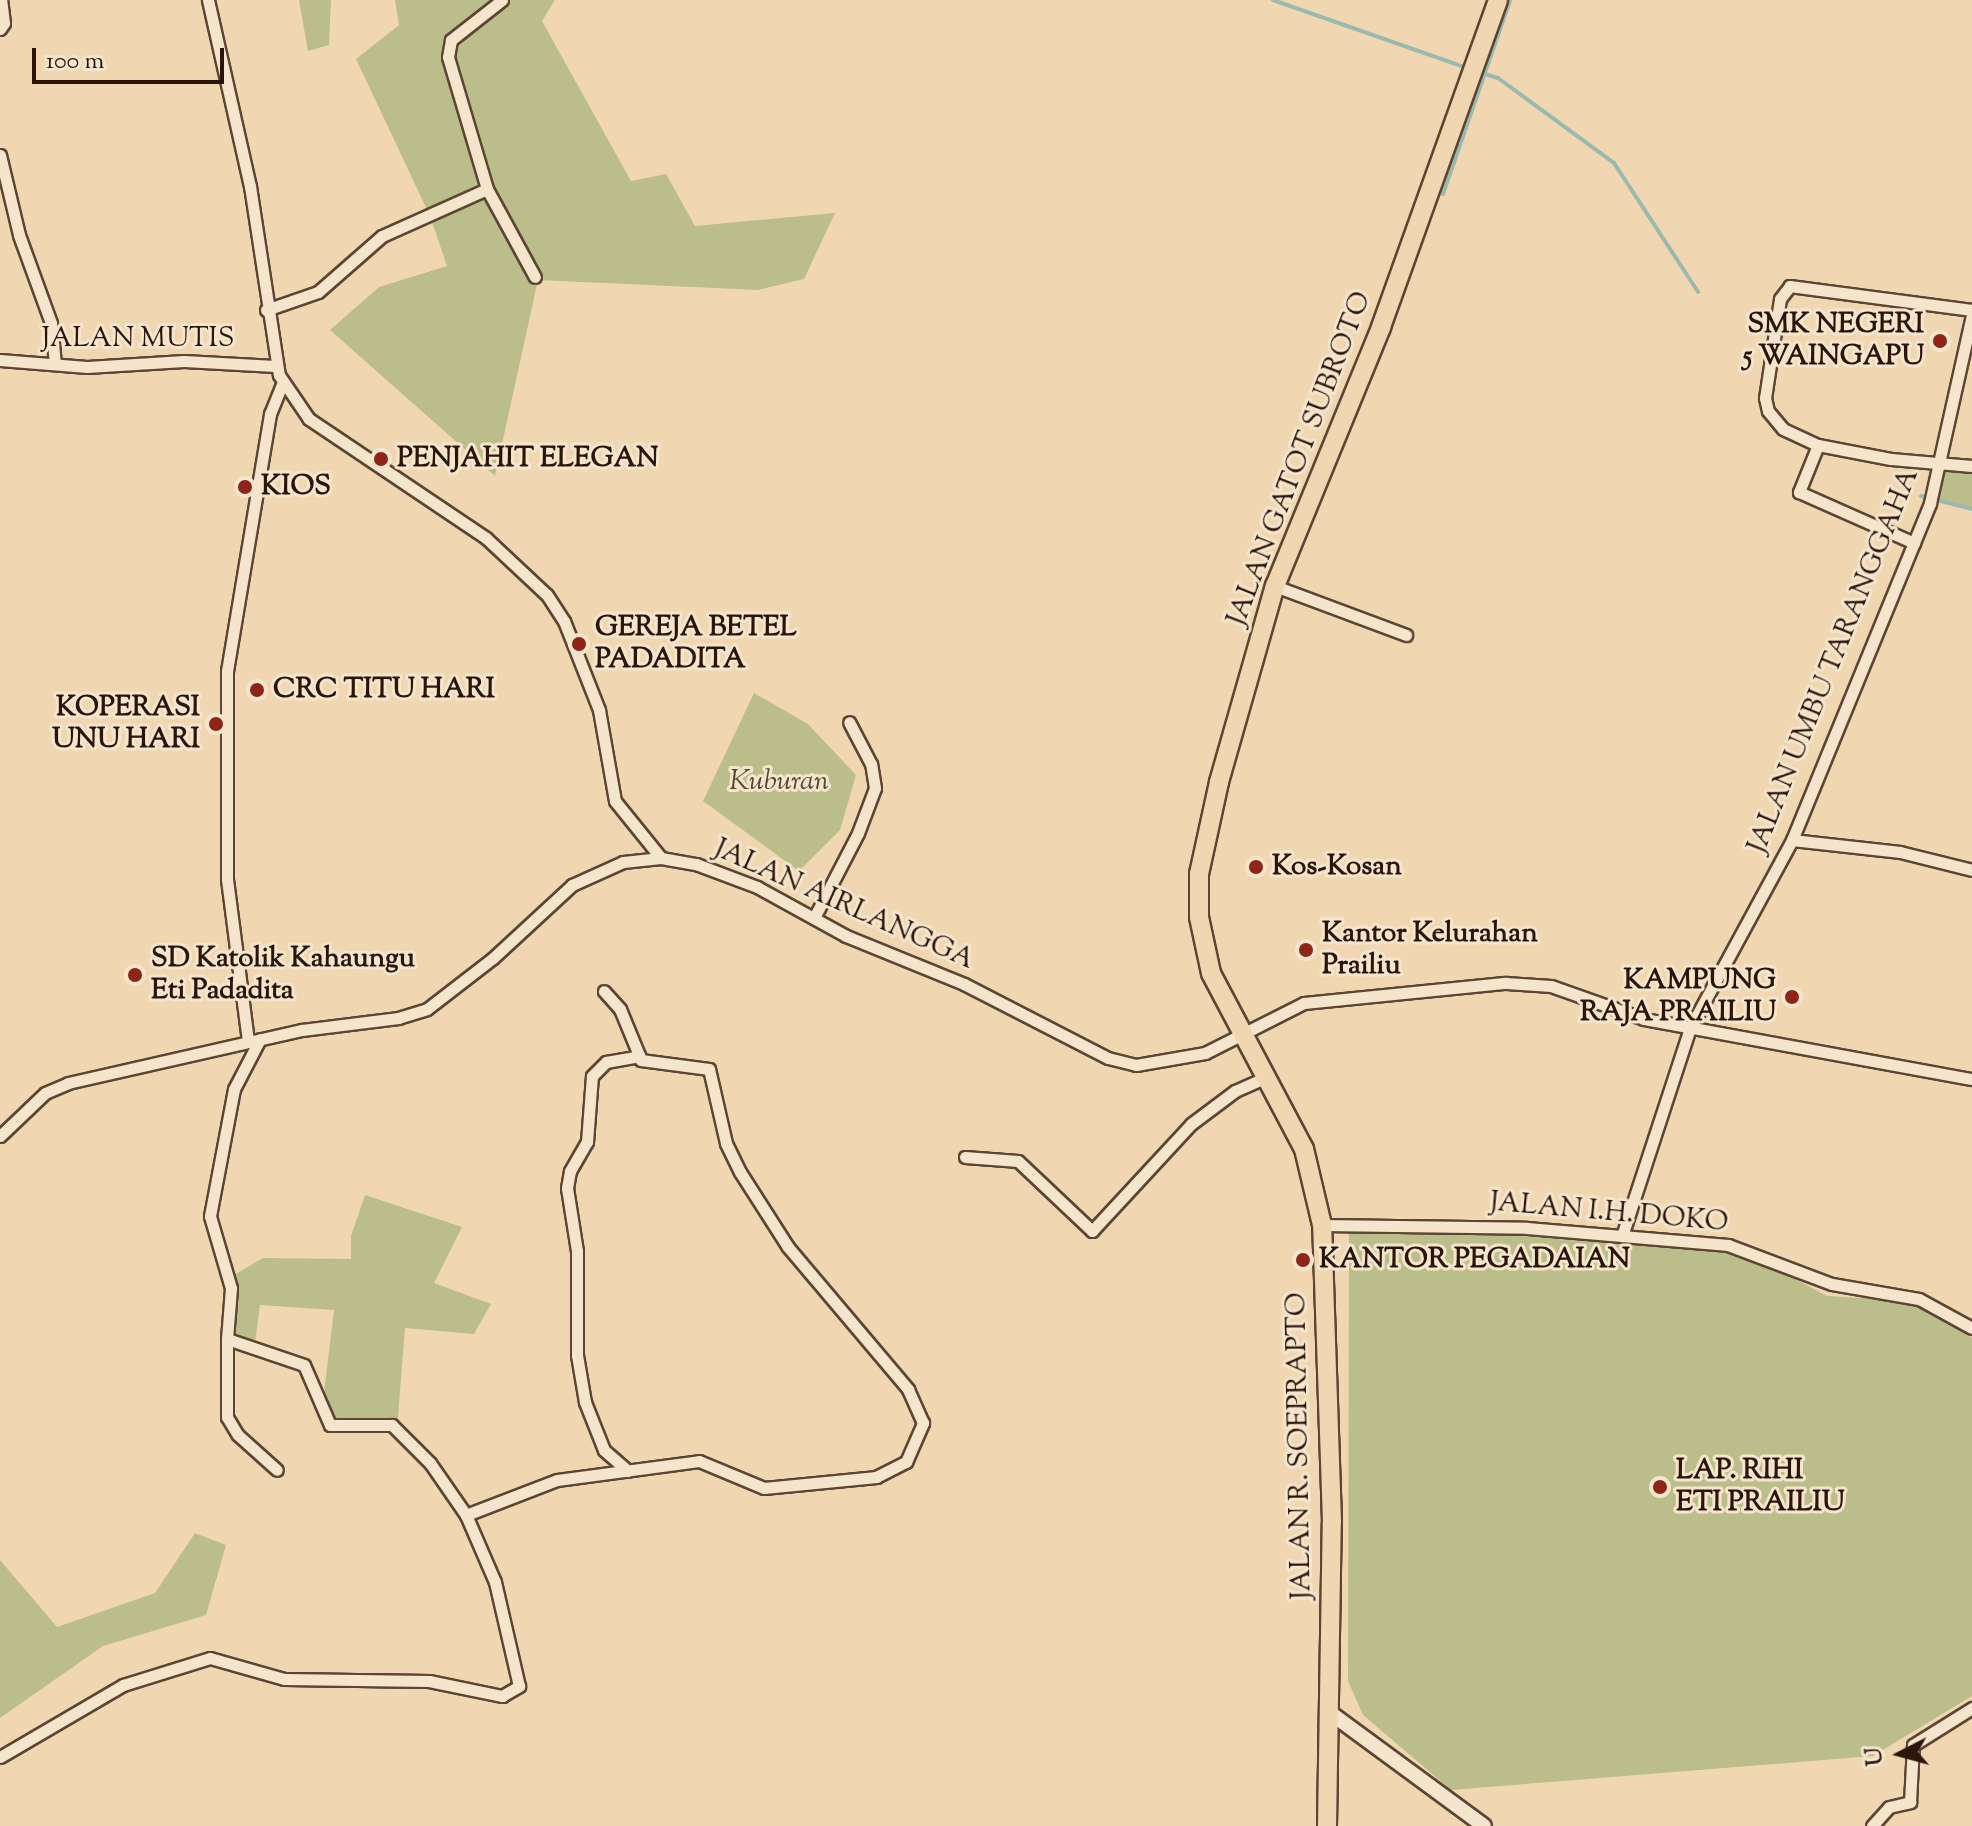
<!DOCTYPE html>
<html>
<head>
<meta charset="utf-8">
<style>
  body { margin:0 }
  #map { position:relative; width:1972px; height:1826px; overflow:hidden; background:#f0d7b2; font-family:"Sorts Mill Goudy",serif }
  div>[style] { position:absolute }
  .green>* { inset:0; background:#bbbe8b }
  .stream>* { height:4px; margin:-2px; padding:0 2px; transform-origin:2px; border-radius:2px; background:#9ab9af }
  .roads { filter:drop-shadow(2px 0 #5c4633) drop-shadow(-2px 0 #5c4633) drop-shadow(0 2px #5c4633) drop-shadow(0 -2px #5c4633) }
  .minor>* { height:11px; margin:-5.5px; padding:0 5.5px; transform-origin:5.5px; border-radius:5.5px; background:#f5e5cd }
  .tertiary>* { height:14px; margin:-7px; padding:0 7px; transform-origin:7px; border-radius:7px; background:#f5e5cd }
  .trunk>* { height:18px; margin:-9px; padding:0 9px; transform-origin:9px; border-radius:9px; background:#f0d7b2 }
  .dots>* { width:22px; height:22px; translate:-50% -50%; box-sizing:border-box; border:4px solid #f5e5cd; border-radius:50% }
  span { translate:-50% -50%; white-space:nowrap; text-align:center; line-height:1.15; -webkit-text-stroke:6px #f5e5cd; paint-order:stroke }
  .poi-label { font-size:28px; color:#2b1509; font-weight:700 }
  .right { translate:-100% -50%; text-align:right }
  .left { translate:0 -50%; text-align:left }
  .street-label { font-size:28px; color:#2b1509 }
  .park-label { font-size:28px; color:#564830; font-style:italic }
  .north { position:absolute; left:1860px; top:1714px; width:80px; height:80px; -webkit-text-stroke:6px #f5e5cd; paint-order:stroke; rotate:264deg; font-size:22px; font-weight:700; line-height:32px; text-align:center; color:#2b1509 }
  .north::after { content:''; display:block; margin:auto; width:28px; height:36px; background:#2b1509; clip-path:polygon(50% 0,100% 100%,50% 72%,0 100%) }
  .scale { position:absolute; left:32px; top:48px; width:192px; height:36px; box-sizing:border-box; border:4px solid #2b1509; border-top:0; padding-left:10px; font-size:24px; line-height:28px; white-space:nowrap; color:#2b1509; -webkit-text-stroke:6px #f5e5cd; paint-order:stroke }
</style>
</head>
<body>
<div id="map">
  <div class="green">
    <div style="clip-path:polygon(299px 0,331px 0,329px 45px,308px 51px)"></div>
    <div style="clip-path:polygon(395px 0,555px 0,542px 21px,631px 181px,666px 174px,695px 226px,835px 213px,804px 279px,758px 290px,538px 280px,495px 476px,330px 330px,379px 287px,447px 266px,430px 216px,356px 59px,399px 25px)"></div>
    <div style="clip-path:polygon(1939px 467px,1972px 471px,1972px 509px,1932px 499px)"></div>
    <div style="clip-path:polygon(754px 693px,808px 724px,856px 775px,840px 830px,799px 871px,703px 801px)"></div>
    <div style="clip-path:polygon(365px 1195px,462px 1227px,434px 1283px,491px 1304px,474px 1334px,405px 1328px,397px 1429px,332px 1428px,321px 1417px,334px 1310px,260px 1305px,255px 1343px,234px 1334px,229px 1278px,263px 1258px,351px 1259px,351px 1236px)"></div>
    <div style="clip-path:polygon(1349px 1232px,1520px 1236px,1748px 1254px,1827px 1296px,1913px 1301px,1966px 1333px,1972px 1338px,1972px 1696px,1873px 1756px,1451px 1790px,1363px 1715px,1348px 1681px)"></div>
    <div style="clip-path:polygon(195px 1533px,226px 1545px,206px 1615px,103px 1646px,0 1718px,0 1560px,57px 1627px,155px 1593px)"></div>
  </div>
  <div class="stream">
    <div style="left:1273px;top:0;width:206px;rotate:19.3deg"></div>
    <div style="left:1479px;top:72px;width:20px;rotate:18deg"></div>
    <div style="left:1498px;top:78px;width:144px;rotate:36.2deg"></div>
    <div style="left:1614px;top:163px;width:154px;rotate:56.9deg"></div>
    <div style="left:1443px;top:194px;width:205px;rotate:-70.9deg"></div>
    <div style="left:1921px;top:496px;width:53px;rotate:14.3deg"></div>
  </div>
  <div class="roads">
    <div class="minor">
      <div style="left:208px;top:0;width:191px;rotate:77.3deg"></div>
      <div style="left:250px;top:186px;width:191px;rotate:81.3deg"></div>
      <div style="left:279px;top:375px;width:53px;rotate:55.7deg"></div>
      <div style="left:309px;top:419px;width:213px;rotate:33.9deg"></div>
      <div style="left:486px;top:538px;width:83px;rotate:43.1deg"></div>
      <div style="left:547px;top:595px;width:31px;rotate:57deg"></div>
      <div style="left:564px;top:621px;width:96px;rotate:68.5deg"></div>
      <div style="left:599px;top:710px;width:92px;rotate:80deg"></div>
      <div style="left:615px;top:801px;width:73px;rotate:51.1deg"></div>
      <div style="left:661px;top:858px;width:36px;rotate:10deg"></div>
      <div style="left:696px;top:864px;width:65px;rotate:20.7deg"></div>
      <div style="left:757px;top:887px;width:102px;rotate:28.8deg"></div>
      <div style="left:846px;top:936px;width:127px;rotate:22.1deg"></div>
      <div style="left:964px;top:984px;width:162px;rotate:27.2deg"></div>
      <div style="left:1108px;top:1058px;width:29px;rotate:14deg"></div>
      <div style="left:1136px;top:1065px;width:70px;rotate:-9.9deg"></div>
      <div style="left:1205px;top:1053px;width:111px;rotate:-26.8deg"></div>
      <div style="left:1304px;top:1003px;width:203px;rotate:-5.7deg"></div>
      <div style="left:1506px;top:983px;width:45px;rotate:3.8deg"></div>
      <div style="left:1551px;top:986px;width:99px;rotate:19.5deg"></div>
      <div style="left:1644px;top:1019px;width:333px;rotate:10.4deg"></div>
      <div style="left:502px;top:0;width:65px;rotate:141.9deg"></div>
      <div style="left:451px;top:40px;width:17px;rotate:100deg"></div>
      <div style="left:448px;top:57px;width:138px;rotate:73.5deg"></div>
      <div style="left:487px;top:189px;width:100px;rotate:61.4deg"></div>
      <div style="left:0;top:29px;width:7px;rotate:-56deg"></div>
      <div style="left:4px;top:23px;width:23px;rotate:-97deg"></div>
      <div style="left:0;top:155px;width:82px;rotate:76.6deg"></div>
      <div style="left:19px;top:235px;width:94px;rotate:70deg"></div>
      <div style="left:51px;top:323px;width:41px;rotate:84.4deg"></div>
      <div style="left:266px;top:310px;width:55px;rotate:-19.1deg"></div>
      <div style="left:318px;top:292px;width:85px;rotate:-41.2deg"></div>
      <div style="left:382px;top:236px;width:115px;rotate:-24.1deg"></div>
      <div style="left:1972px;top:310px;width:184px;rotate:-172.5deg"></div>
      <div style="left:1790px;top:286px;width:16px;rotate:128deg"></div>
      <div style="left:1780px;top:299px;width:100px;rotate:98.6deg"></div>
      <div style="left:1765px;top:398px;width:13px;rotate:77deg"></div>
      <div style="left:1768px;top:411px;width:23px;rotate:50deg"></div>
      <div style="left:1783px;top:429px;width:38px;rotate:25deg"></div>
      <div style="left:1818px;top:445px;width:74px;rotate:10.9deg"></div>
      <div style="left:1891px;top:459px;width:81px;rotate:4.9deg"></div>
      <div style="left:0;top:360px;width:87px;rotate:4.6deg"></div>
      <div style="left:87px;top:367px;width:97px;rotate:-3.5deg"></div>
      <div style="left:184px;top:361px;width:91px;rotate:3.1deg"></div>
      <div style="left:1818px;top:445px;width:51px;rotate:112deg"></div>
      <div style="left:1799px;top:492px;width:126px;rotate:23.9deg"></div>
      <div style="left:1275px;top:586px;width:140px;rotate:20.5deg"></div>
      <div style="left:1792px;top:840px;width:109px;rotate:6.3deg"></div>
      <div style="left:1900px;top:852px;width:74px;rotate:14deg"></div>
      <div style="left:815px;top:916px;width:93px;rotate:-62.6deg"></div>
      <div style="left:858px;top:833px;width:48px;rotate:-69.3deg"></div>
      <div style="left:875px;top:788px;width:24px;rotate:-99deg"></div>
      <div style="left:871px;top:764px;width:47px;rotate:-117.6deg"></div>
      <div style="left:248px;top:1041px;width:163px;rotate:-97.4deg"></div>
      <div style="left:227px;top:879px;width:208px;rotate:-90deg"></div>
      <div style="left:227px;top:671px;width:261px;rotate:-80.5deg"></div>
      <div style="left:270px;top:414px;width:35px;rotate:-68deg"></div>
      <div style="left:0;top:1136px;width:62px;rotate:-43.7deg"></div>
      <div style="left:45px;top:1093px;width:25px;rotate:-23deg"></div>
      <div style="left:68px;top:1083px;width:240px;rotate:-12.8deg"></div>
      <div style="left:302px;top:1030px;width:97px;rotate:-7.1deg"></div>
      <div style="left:398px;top:1018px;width:30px;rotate:-17deg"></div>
      <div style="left:427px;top:1009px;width:83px;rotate:-37.7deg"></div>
      <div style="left:493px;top:958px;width:108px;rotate:-42.7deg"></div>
      <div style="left:572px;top:885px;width:56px;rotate:-24.3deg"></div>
      <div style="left:623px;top:862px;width:38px;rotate:-6deg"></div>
      <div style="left:965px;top:1157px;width:53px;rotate:4.3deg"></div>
      <div style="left:1018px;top:1161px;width:102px;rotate:43.4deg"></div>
      <div style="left:1092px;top:1231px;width:146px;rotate:-47.2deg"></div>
      <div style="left:1191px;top:1124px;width:55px;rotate:-36.9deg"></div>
      <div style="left:1235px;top:1091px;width:34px;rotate:-24deg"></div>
      <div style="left:1322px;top:1225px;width:205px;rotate:0.8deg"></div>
      <div style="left:1527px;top:1228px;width:202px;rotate:4.8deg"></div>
      <div style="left:1728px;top:1245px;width:111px;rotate:20.6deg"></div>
      <div style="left:1832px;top:1284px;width:88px;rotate:9.8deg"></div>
      <div style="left:1919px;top:1299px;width:60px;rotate:28.7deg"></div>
      <div style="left:1622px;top:1236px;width:219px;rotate:-71.9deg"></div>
      <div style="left:1690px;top:1028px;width:214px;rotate:-61.5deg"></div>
      <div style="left:1792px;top:840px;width:364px;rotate:-67.7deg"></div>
      <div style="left:1930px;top:503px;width:193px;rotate:-77.4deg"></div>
      <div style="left:227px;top:1339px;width:78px;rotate:90deg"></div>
      <div style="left:227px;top:1417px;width:21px;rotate:59deg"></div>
      <div style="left:238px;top:1435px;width:52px;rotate:41.9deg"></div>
      <div style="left:628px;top:1471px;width:32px;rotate:-139deg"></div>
      <div style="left:604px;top:1450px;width:52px;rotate:-111.6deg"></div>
      <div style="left:585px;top:1402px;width:48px;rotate:-99.7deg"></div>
      <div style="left:577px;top:1355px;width:104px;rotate:-90deg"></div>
      <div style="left:577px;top:1251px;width:64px;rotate:-99deg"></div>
      <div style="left:567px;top:1188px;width:17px;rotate:-80deg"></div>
      <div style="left:570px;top:1171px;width:34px;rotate:-60deg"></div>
      <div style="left:587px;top:1142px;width:66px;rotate:-85.7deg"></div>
      <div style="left:592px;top:1076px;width:20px;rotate:-45deg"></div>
      <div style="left:606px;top:1062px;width:34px;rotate:-10deg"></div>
      <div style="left:466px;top:1515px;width:97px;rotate:-21deg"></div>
      <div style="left:557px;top:1480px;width:143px;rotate:-7.6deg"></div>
      <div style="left:699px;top:1461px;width:70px;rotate:22.6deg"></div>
      <div style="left:764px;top:1488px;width:113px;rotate:-5.6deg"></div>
      <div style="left:876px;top:1477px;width:34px;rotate:-27deg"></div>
      <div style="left:906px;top:1462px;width:43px;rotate:-66.4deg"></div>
      <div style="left:923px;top:1423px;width:37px;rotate:-114deg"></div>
      <div style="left:908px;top:1389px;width:186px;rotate:-130.2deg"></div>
      <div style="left:788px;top:1247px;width:89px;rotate:-122.6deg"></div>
      <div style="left:740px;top:1172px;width:32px;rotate:-116deg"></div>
      <div style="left:726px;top:1143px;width:76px;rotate:-102.9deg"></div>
      <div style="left:709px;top:1069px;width:69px;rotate:-172.5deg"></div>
      <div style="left:641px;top:1060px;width:55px;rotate:-112.4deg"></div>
      <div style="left:620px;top:1009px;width:24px;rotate:-132deg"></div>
      <div style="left:0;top:1757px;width:143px;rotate:-30.3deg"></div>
      <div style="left:123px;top:1685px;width:91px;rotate:-17.2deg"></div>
      <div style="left:210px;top:1658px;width:77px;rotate:15.8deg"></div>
      <div style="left:284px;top:1679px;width:145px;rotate:0.8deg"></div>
      <div style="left:429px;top:1681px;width:75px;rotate:11.6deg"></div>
      <div style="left:502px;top:1696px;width:20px;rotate:-30deg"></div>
      <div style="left:519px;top:1686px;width:107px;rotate:-103deg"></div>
      <div style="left:495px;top:1582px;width:73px;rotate:-113.4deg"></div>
      <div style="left:466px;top:1515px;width:63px;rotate:-124.7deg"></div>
      <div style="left:430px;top:1463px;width:54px;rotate:-135deg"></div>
      <div style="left:392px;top:1425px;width:62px;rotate:180deg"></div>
      <div style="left:330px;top:1425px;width:65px;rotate:-113.4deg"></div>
      <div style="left:304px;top:1365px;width:81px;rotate:-161.3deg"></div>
      <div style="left:227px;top:1339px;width:51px;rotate:-85.5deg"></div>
      <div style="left:231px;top:1288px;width:75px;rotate:-106.3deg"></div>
      <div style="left:210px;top:1216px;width:129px;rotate:-79.3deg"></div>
      <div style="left:234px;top:1089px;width:56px;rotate:-62.5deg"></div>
      <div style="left:1872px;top:1826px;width:25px;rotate:-48deg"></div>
      <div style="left:1889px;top:1807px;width:22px;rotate:-13deg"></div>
      <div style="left:1910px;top:1802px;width:57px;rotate:-87deg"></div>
      <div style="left:1913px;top:1745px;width:70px;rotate:-32.1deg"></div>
    </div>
    <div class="tertiary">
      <div style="left:1329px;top:1712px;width:192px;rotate:36.3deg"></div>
    </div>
    <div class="trunk">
      <div style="left:1327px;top:1826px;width:304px;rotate:-89.1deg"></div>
      <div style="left:1332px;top:1522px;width:297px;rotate:-91.9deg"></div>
      <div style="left:1322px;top:1225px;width:78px;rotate:-103.3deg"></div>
      <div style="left:1304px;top:1149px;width:199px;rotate:-117.9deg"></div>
      <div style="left:1211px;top:973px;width:57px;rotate:-102.1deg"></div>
      <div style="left:1199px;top:917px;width:43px;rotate:-90deg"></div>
      <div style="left:1199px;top:874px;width:94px;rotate:-77.7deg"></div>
      <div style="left:1219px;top:782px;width:204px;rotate:-74.1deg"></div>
      <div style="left:1275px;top:586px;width:280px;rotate:-67.7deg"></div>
      <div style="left:1381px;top:327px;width:347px;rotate:-70.3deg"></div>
    </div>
  </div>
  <div class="dots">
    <div style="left:1940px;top:341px;background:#8f2418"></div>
    <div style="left:381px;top:459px;background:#8f2418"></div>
    <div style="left:245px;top:487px;background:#8f2418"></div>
    <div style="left:579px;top:644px;background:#8f2418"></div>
    <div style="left:257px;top:690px;background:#8f2418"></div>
    <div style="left:216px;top:724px;background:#8f2418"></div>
    <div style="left:1256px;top:867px;background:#8f2418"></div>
    <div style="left:1306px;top:950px;background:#8f2418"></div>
    <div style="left:135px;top:975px;background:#8f2418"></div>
    <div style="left:1792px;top:997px;background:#8f2418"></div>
    <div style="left:1303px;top:1260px;background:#8f2418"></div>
    <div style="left:1660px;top:1487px;background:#8f2418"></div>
  </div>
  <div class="poi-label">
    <span class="right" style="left:1924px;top:341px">SMK NEGERI<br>5 WAINGAPU</span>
    <span class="left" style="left:397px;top:459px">PENJAHIT ELEGAN</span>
    <span class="left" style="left:261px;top:487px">KIOS</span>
    <span class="left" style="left:595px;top:644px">GEREJA BETEL<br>PADADITA</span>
    <span class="left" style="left:273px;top:690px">CRC TITU HARI</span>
    <span class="right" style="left:200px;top:724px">KOPERASI<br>UNU HARI</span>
    <span class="left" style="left:1272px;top:867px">Kos-Kosan</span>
    <span class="left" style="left:1322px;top:950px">Kantor Kelurahan<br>Prailiu</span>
    <span class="left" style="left:151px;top:975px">SD Katolik Kahaungu<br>Eti Padadita</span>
    <span class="right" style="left:1776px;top:997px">KAMPUNG<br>RAJA PRAILIU</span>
    <span class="left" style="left:1319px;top:1260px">KANTOR PEGADAIAN</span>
    <span class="left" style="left:1676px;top:1487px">LAP. RIHI<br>ETI PRAILIU</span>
  </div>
  <div class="street-label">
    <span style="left:138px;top:339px">JALAN MUTIS</span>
    <span style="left:1300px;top:459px;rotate:-69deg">JALAN GATOT SUBROTO</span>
    <span style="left:1834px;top:661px;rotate:-68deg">JALAN UMBU TARANGGAHA</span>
    <span style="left:844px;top:905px;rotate:24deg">JALAN AIRLANGGA</span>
    <span style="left:1609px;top:1213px;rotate:5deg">JALAN I.H. DOKO</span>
    <span style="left:1300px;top:1446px;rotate:-91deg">JALAN R. SOEPRAPTO</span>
  </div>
  <div class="park-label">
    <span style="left:779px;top:782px">Kuburan</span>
  </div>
  <div class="north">U</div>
  <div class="scale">100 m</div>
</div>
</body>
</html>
